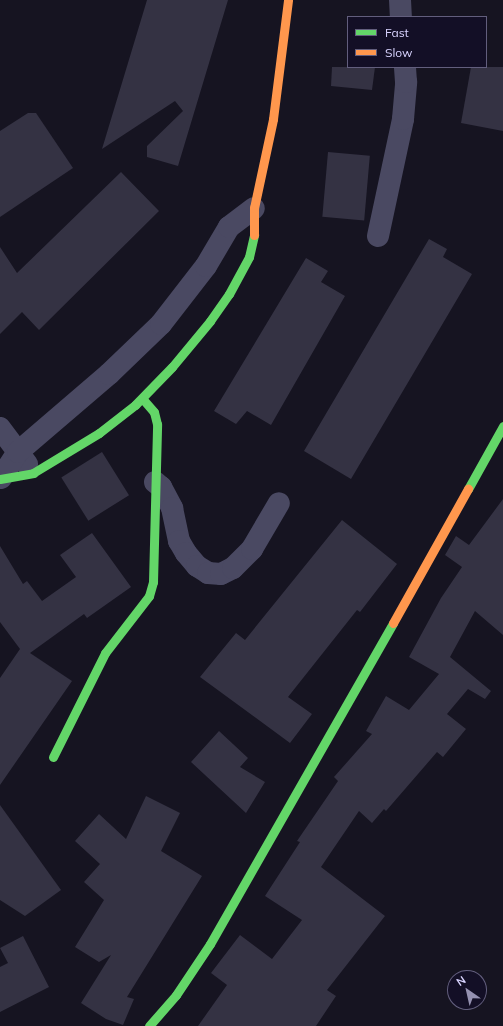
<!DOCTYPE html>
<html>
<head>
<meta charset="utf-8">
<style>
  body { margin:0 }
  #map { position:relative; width:503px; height:1026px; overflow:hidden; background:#161421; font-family:Mulish,sans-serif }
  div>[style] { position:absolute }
  .building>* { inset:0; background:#343243; transform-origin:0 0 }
  .street>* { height:22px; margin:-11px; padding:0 11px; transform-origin:11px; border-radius:11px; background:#4a4962 }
  .fast>* { height:9px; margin:-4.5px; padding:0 4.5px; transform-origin:4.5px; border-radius:4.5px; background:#63d668 }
  .slow>* { height:9px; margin:-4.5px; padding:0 4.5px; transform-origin:4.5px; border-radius:4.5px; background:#ff974d }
  span { translate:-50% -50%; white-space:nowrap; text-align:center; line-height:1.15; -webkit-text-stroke:3.5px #130f26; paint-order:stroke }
  .legend { position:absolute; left:347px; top:16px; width:140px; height:52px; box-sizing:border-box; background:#130f26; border:1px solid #625e7d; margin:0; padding:5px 7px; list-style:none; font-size:12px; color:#d9d4ff }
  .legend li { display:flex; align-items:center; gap:8px; height:20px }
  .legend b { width:20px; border:1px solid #625e7d }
  .north { position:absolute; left:447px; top:970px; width:40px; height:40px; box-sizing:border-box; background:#130f26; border:1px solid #625e7d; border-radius:50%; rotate:326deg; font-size:11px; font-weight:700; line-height:16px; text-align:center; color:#d9d4ff }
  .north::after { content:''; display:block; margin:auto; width:14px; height:18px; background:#9591b1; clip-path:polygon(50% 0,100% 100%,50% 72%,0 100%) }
</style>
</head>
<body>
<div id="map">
  <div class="building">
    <div style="clip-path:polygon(147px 0,228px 0,178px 166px,147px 157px,147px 146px,183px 111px,175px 101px,102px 149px)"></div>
    <div style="clip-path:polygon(332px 67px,375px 67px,372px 90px,331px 86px)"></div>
    <div style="clip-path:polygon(471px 67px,503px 67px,503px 131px,461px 123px)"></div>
    <div style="clip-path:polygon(28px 113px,36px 113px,73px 168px,0 217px,0 131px)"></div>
    <div style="left:328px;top:152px;width:42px;height:65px;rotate:5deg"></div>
    <div style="clip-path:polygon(121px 172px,159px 211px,39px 330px,22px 312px,0 334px,0 247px,17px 273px)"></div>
    <div style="clip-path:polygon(429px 239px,447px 249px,443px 257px,472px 274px,351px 479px,304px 451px)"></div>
    <div style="clip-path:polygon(306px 258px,328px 271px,321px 282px,345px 296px,271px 425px,247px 411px,236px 424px,214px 411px)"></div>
    <div style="left:102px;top:452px;width:51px;height:48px;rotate:58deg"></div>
    <div style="clip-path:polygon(503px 499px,503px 635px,475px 611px,450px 657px,491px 691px,485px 699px,468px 689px,447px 714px,466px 729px,443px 757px,437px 752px,386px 811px,384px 809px,372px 823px,359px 811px,321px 867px,385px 916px,327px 990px,336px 996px,316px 1026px,198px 1026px,227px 985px,211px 973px,240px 935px,272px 959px,302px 920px,265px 896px,300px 842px,297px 841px,338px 781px,334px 777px,372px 734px,366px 731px,386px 696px,409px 710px,439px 674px,409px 657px,441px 598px,462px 567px,445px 555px,456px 536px,469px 545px)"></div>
    <div style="clip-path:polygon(342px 520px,397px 564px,360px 612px,357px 610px,288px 697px,312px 714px,290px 743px,200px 677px,236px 633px,245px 640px)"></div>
    <div style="clip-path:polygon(92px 533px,131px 587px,87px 618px,84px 614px,30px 653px,72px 681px,0 785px,0 678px,20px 649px,0 622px,0 546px,23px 584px,27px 581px,42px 601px,76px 577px,60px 555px)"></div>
    <div style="clip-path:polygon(219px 731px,248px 758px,240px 767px,265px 782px,246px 813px,191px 762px)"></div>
    <div style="clip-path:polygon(146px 796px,180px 813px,161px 851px,202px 876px,127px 997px,134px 999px,123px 1025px,106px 1019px,81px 1003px,111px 955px,99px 962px,75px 947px,104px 900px,84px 882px,100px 864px,75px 841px,99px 814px,126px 839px)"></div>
    <div style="clip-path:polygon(0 805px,61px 890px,25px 916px,0 900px)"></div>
    <div style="clip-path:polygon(23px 936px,49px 987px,0 1012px,0 967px,8px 963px,0 948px)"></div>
  </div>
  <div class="street">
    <div style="left:400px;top:0;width:17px;rotate:87deg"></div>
    <div style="left:378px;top:236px;width:120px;rotate:-77.9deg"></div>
    <div style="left:403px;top:119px;width:37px;rotate:-85deg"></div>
    <div style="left:406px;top:82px;width:15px;rotate:-94deg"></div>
    <div style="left:0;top:428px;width:45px;rotate:53.1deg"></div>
    <div style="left:1px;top:478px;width:31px;rotate:-57deg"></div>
    <div style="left:18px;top:452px;width:120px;rotate:-40.6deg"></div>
    <div style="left:109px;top:374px;width:72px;rotate:-43.9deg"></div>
    <div style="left:161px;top:324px;width:73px;rotate:-52.2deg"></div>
    <div style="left:206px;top:266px;width:45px;rotate:-59.5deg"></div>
    <div style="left:229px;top:227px;width:31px;rotate:-37deg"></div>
    <div style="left:155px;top:482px;width:8px;rotate:40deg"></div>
    <div style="left:161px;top:487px;width:24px;rotate:62deg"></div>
    <div style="left:172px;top:508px;width:34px;rotate:78deg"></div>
    <div style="left:179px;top:541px;width:14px;rotate:60deg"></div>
    <div style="left:186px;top:553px;width:17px;rotate:50deg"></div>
    <div style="left:197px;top:566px;width:13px;rotate:32deg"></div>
    <div style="left:208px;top:573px;width:13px;rotate:4deg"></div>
    <div style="left:221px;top:574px;width:13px;rotate:-27deg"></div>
    <div style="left:233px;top:568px;width:27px;rotate:-45deg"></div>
    <div style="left:252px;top:549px;width:53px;rotate:-59.6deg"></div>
  </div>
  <div class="fast">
    <div style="left:0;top:479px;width:34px;rotate:-10deg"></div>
    <div style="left:33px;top:473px;width:77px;rotate:-31.2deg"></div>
    <div style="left:99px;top:433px;width:46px;rotate:-37.9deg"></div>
    <div style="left:135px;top:405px;width:53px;rotate:-45.8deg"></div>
    <div style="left:172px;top:367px;width:60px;rotate:-50.4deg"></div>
    <div style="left:210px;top:321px;width:33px;rotate:-55deg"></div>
    <div style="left:229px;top:294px;width:42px;rotate:-61.6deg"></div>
    <div style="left:249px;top:257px;width:23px;rotate:-77deg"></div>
    <div style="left:468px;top:489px;width:72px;rotate:-60.9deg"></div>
    <div style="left:53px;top:757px;width:116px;rotate:-63.4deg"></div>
    <div style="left:105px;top:653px;width:72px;rotate:-52.3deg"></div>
    <div style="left:149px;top:596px;width:15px;rotate:-74deg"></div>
    <div style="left:153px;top:582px;width:158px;rotate:-88.5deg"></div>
    <div style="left:157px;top:424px;width:12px;rotate:-104deg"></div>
    <div style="left:154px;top:412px;width:18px;rotate:-131deg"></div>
    <div style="left:149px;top:1026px;width:41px;rotate:-48.9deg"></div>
    <div style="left:176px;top:995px;width:61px;rotate:-56.3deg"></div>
    <div style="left:210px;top:944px;width:369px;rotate:-60.3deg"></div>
  </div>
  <div class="slow">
    <div style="left:254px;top:235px;width:27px;rotate:-90deg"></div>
    <div style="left:254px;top:208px;width:91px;rotate:-77.9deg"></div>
    <div style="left:273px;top:119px;width:120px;rotate:-82.8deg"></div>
    <div style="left:393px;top:623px;width:154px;rotate:-60.8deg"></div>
  </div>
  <ul class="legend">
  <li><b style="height:5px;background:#63d668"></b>Fast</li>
  <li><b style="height:5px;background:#ff974d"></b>Slow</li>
  </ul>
  <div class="north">N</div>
</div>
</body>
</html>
